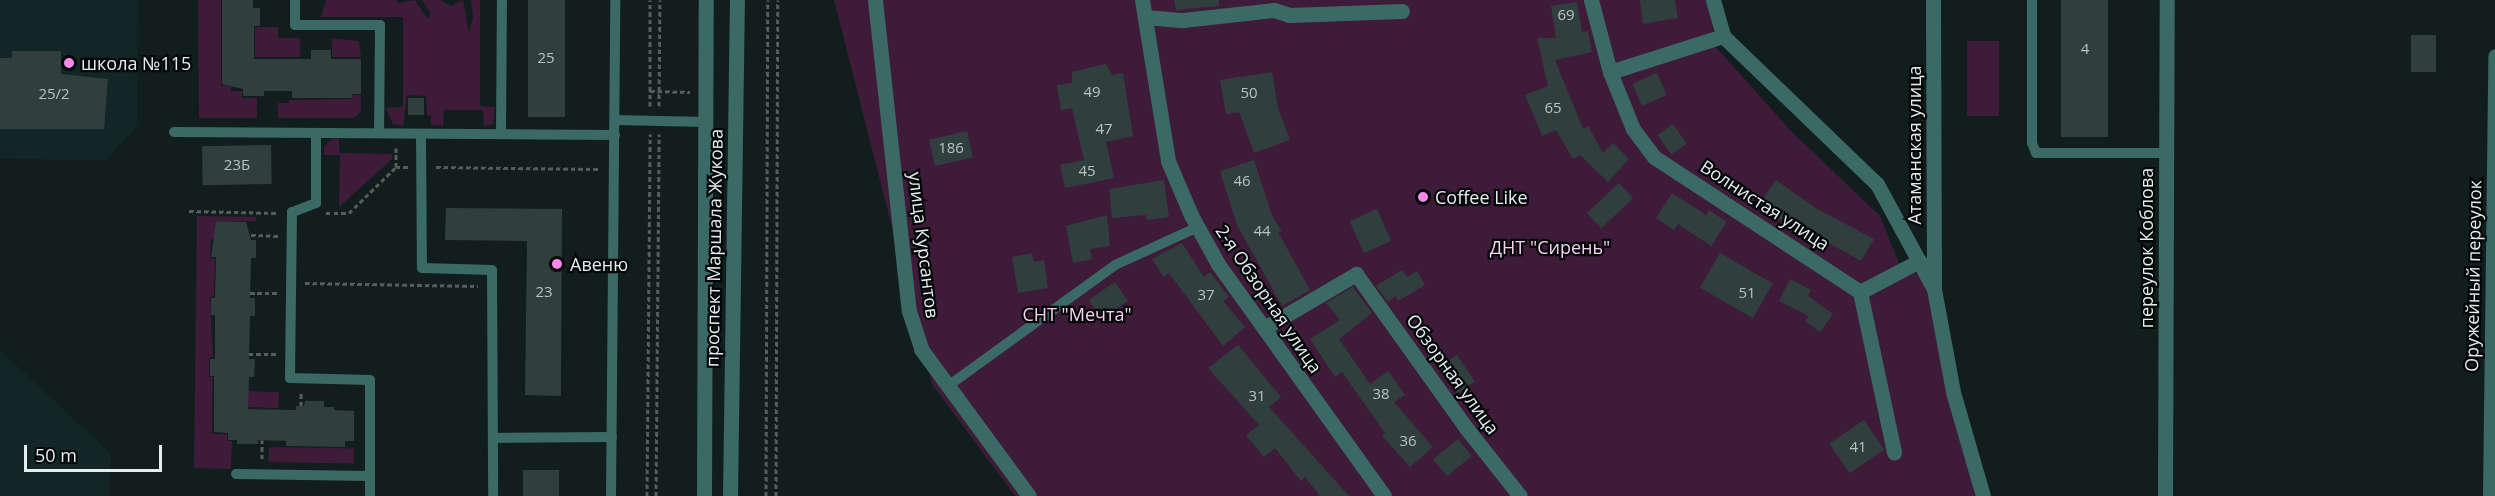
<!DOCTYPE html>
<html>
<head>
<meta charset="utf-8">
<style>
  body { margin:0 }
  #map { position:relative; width:2495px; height:496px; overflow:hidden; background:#121e1d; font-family:"Open Sans",sans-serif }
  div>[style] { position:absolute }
  .built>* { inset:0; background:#122725 }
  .green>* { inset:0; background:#3f1b3a; transform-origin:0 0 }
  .building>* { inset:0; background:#303e3d; transform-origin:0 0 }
  .path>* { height:3px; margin-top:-1.5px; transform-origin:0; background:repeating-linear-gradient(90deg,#535e5d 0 4.5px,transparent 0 7.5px) }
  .service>* { height:10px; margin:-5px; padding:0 5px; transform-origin:5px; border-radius:5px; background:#3b6965 }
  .minor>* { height:15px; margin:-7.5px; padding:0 7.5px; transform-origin:7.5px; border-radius:7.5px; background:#3b6965 }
  .dots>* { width:16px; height:16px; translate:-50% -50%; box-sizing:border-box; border:3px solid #040707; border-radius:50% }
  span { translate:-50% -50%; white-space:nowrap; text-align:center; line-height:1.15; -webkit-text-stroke:4.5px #040707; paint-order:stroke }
  .number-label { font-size:15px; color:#b8c2c1 }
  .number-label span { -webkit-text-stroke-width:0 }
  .poi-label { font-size:18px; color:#e5eeed }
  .left { translate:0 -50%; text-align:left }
  .street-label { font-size:18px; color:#e5eeed }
  .park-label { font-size:18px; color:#f5d0ef }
  .scale { position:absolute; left:24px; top:445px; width:138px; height:27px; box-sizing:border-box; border:3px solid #e5eeed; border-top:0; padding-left:8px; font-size:18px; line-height:21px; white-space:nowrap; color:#e5eeed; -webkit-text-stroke:4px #040707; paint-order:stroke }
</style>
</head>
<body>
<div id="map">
  <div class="built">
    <div style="clip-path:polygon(0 0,138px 0,137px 126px,106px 160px,0 159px)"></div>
    <div style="clip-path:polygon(0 350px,111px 454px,109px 496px,0 496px)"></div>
  </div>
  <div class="green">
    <div style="clip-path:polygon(198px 0,221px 0,221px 85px,231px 86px,231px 91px,242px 91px,242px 98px,257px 98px,257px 118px,199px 118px)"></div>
    <div style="clip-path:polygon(326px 0,397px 0,397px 3px,415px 0,427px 18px,431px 14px,422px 0,440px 0,451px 6px,463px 0,469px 33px,473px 17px,471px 0,480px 0,480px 106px,495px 107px,493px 124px,484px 126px,483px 110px,444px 110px,443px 126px,431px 125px,431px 116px,427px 115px,426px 96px,407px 95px,403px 126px,393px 124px,386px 108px,403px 107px,403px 17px,321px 17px)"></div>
    <div style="clip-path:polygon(834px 0,1711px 0,1714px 45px,1792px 132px,1880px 216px,1902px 271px,1926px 275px,1975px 496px,1015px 496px,932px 384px)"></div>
    <div style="clip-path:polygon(255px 27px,278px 27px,278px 38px,300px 38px,300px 57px,255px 57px)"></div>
    <div style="clip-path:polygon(332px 38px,359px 41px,361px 57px,332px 57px)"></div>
    <div style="left:1967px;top:41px;width:32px;height:75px"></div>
    <div style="clip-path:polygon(352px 95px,361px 95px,361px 111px,354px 118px,278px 118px,278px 103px,289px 103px,289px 100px,352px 99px)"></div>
    <div style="clip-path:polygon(332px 139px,339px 139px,339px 153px,392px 154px,392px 159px,339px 207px,340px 155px,324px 155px,324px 147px)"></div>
    <div style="clip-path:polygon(197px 216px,256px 217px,256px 221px,216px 221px,215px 239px,211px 239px,210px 258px,215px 259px,214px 296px,210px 297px,213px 357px,209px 358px,209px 377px,213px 377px,212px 434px,227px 434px,227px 441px,232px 441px,231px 469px,194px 468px)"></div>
    <div style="left:246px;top:391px;width:33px;height:16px;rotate:2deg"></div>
    <div style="left:269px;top:447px;width:85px;height:15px;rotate:1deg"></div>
  </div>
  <div class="building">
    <div style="clip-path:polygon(222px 0,253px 0,253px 8px,260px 8px,260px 26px,254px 26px,254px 59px,311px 59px,311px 50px,331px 50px,331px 59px,361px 59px,361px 94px,352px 94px,352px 98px,292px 98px,292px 91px,264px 91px,264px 96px,243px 96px,243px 89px,222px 84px)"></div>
    <div style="left:528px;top:0;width:37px;height:117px"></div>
    <div style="clip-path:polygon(1174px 0,1219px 0,1219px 6px,1176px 10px)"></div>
    <div style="clip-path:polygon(1640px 0,1675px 0,1678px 18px,1643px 24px)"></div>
    <div style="left:2061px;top:0;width:47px;height:137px"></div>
    <div style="clip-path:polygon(1577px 2px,1582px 32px,1588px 31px,1592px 52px,1555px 60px,1583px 129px,1588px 126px,1603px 153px,1613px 143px,1629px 159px,1608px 182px,1580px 155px,1573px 159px,1556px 130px,1542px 136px,1525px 95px,1548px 86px,1537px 38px,1556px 38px,1551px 6px)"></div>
    <div style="left:2411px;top:35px;width:25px;height:37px"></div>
    <div style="clip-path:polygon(12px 51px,61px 51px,61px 74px,108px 79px,104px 129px,0 129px,0 58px,12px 58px)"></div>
    <div style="clip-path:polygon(1106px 64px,1112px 75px,1123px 73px,1133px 136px,1106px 142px,1114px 178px,1065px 188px,1060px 165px,1084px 160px,1072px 108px,1061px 110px,1057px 85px,1072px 83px,1072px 72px)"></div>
    <div style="clip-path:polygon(1272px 72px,1278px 108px,1290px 140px,1254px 153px,1239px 112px,1226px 114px,1220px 80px)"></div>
    <div style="left:1657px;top:73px;width:24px;height:27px;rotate:66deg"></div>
    <div style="left:408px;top:98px;width:16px;height:17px"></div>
    <div style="left:1673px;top:124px;width:24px;height:19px;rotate:55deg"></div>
    <div style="left:967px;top:131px;width:27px;height:39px;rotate:77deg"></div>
    <div style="left:271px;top:145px;width:39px;height:69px;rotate:89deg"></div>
    <div style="clip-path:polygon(1254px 160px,1273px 218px,1282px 231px,1278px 232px,1310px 290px,1282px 306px,1237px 225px,1220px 171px)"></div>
    <div style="clip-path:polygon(1164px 180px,1169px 217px,1147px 220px,1146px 215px,1112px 218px,1109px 189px)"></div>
    <div style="clip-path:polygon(1776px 180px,1817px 209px,1874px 239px,1861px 261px,1796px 225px,1793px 228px,1759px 204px)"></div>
    <div style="left:1619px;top:183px;width:21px;height:44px;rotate:47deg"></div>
    <div style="clip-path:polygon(1672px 193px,1706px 215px,1709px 210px,1727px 222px,1711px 246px,1678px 224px,1674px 230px,1656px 218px)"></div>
    <div style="clip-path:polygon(446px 208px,562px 209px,561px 396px,525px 395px,527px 241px,445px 240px)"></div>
    <div style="left:1377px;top:209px;width:35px;height:30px;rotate:66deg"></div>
    <div style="clip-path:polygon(1107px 215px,1110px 246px,1090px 249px,1092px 259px,1073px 263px,1066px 226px)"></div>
    <div style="clip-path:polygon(216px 221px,246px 222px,251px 240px,256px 240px,256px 258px,251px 258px,250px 298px,255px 298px,255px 316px,250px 316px,249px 359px,255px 359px,254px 377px,249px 377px,248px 409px,296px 410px,296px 406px,304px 406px,305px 401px,324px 401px,324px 407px,334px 407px,334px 410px,354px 411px,354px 441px,345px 441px,345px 447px,286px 446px,286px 441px,258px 440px,258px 444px,237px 444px,237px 440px,228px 440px,228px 433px,214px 432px,214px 376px,210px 376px,210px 359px,215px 359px,215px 315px,211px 315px,211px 298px,215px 298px,216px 257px,211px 257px)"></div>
    <div style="clip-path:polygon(1182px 243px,1204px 277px,1210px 272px,1229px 297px,1223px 301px,1245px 327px,1223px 346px,1169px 273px,1164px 277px,1152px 259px)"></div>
    <div style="clip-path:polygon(1032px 253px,1034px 262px,1044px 260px,1048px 288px,1018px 293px,1012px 257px)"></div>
    <div style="left:1720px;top:253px;width:61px;height:40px;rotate:30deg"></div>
    <div style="clip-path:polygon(1402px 270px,1407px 277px,1417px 271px,1425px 285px,1398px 301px,1396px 296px,1388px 302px,1376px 286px)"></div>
    <div style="clip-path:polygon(1790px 279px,1811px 290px,1808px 296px,1833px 314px,1820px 332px,1805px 321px,1809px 316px,1779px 301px)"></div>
    <div style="left:1115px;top:282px;width:23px;height:32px;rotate:56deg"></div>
    <div style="clip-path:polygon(1353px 287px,1372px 313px,1339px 339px,1370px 384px,1388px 371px,1405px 395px,1394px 402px,1433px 447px,1410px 467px,1382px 436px,1385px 433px,1342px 372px,1335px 377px,1310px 339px,1340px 320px,1326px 303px)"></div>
    <div style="clip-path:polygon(1238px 345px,1281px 397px,1269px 407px,1349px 496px,1320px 496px,1305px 477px,1301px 481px,1275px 448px,1264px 457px,1246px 435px,1259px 425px,1208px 368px)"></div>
    <div style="left:1457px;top:355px;width:32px;height:22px;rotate:56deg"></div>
    <div style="left:1864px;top:420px;width:36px;height:42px;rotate:56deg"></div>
    <div style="left:1458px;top:439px;width:22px;height:32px;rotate:51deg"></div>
    <div style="left:523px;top:470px;width:36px;height:26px"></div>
  </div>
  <div class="path">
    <div style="left:650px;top:91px;width:40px;rotate:1.4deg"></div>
    <div style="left:650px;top:106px;width:106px;rotate:-90deg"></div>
    <div style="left:659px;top:106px;width:106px;rotate:-89.5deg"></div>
    <div style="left:396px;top:167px;width:19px;rotate:-90deg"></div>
    <div style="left:436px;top:167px;width:165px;rotate:0.7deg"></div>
    <div style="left:189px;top:211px;width:89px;rotate:1.3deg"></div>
    <div style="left:326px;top:213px;width:23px"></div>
    <div style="left:349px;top:213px;width:66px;rotate:-44.4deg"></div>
    <div style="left:396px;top:167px;width:13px"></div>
    <div style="left:251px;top:235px;width:28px;rotate:2deg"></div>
    <div style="left:305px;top:283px;width:173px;rotate:1deg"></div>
    <div style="left:250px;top:293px;width:28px"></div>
    <div style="left:249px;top:354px;width:29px"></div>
    <div style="left:301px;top:406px;width:13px;rotate:-90deg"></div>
    <div style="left:262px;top:459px;width:19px;rotate:-90deg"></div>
    <div style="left:647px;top:496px;width:362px;rotate:-89.5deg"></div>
    <div style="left:656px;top:496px;width:362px;rotate:-89.5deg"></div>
    <div style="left:766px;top:496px;width:496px;rotate:-89.8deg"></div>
    <div style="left:776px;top:496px;width:496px;rotate:-89.8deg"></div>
  </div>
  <div class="service">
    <div style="left:295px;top:0;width:25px;rotate:90deg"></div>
    <div style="left:295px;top:25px;width:85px"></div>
    <div style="left:380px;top:25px;width:108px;rotate:90.5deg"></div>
    <div style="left:2032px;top:0;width:143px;rotate:90deg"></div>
    <div style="left:2032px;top:143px;width:11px;rotate:68deg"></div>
    <div style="left:2036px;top:153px;width:130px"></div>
    <div style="left:615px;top:120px;width:91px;rotate:1.3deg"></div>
    <div style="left:174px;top:132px;width:441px;rotate:0.4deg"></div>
    <div style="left:316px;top:133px;width:70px;rotate:90deg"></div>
    <div style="left:316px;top:203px;width:26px;rotate:159deg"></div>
    <div style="left:292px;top:212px;width:166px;rotate:90.7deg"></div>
    <div style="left:290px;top:378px;width:80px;rotate:1.4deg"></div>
    <div style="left:370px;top:380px;width:116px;rotate:90deg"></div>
    <div style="left:421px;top:134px;width:134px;rotate:89.6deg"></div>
    <div style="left:422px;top:268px;width:70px;rotate:1.6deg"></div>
    <div style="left:492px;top:270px;width:226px;rotate:89.7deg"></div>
    <div style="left:501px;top:134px;width:134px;rotate:-89.6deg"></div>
    <div style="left:948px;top:386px;width:206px;rotate:-35.9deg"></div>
    <div style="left:1115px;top:265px;width:91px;rotate:-24.6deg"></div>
    <div style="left:493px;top:438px;width:119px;rotate:-0.5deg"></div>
    <div style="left:236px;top:474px;width:133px;rotate:0.9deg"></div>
    <div style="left:611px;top:496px;width:496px;rotate:-89.5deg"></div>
  </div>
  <div class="minor">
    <div style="left:875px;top:0;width:313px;rotate:83.8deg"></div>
    <div style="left:909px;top:311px;width:40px;rotate:72deg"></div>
    <div style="left:921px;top:349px;width:182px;rotate:53.7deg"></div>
    <div style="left:1142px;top:0;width:163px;rotate:80.8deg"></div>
    <div style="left:1168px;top:161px;width:59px;rotate:66.9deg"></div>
    <div style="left:1191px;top:215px;width:56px;rotate:61.1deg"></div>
    <div style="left:1218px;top:264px;width:285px;rotate:54.4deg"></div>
    <div style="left:1591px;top:0;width:74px;rotate:75.2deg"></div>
    <div style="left:1610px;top:72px;width:61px;rotate:68deg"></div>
    <div style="left:1633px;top:129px;width:35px;rotate:53deg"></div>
    <div style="left:1654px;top:157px;width:246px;rotate:33.2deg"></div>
    <div style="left:1860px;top:292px;width:164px;rotate:78deg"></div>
    <div style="left:1713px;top:0;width:37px;rotate:74deg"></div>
    <div style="left:1723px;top:36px;width:214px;rotate:43.9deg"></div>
    <div style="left:1877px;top:184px;width:119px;rotate:61.5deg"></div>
    <div style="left:1934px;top:289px;width:105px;rotate:79.5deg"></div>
    <div style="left:1953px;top:392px;width:108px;rotate:73.9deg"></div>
    <div style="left:1933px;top:0;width:288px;rotate:89.8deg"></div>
    <div style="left:1145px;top:17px;width:38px;rotate:5deg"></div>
    <div style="left:1183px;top:20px;width:92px;rotate:-6.3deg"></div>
    <div style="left:1274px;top:10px;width:16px;rotate:18deg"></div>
    <div style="left:1289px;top:15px;width:113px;rotate:-2deg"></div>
    <div style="left:1610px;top:72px;width:119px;rotate:-17.7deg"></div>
    <div style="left:1860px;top:292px;width:67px;rotate:-27.7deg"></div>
    <div style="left:1264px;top:328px;width:107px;rotate:-30.4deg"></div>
    <div style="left:1356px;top:274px;width:191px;rotate:54.4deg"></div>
    <div style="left:1467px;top:429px;width:85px;rotate:51.7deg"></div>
    <div style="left:704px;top:496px;width:496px;rotate:-89.8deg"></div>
    <div style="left:730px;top:496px;width:496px;rotate:-89.2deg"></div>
    <div style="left:2165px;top:496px;width:496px;rotate:-89.8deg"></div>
    <div style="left:2490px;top:496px;width:440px;rotate:-89.3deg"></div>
  </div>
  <div class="dots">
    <div style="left:69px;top:63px;background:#f888e9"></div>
    <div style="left:1423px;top:197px;background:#f888e9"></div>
    <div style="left:557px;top:264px;background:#f888e9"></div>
  </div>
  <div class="number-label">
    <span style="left:1566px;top:15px">69</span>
    <span style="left:2085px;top:49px">4</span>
    <span style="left:546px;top:58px">25</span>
    <span style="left:1092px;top:92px">49</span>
    <span style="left:1249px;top:93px">50</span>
    <span style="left:54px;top:94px">25/2</span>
    <span style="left:1553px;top:108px">65</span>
    <span style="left:1104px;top:129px">47</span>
    <span style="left:951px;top:148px">186</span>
    <span style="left:237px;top:165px">23Б</span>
    <span style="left:1087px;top:171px">45</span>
    <span style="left:1242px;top:181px">46</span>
    <span style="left:1262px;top:231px">44</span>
    <span style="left:544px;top:292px">23</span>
    <span style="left:1747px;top:293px">51</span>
    <span style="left:1206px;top:295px">37</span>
    <span style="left:1381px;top:394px">38</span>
    <span style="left:1257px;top:396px">31</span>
    <span style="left:1408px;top:441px">36</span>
    <span style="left:1858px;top:447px">41</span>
  </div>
  <div class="poi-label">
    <span class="left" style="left:81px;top:63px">школа №115</span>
    <span class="left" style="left:1435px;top:197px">Coffee Like</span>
    <span class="left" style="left:570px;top:264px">Авеню</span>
  </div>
  <div class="street-label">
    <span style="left:1914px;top:145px;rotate:-90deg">Атаманская улица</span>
    <span style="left:1765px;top:205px;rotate:33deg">Волнистая улица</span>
    <span style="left:924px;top:245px;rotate:83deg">улица Курсантов</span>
    <span style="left:714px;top:248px;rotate:-89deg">проспект Маршала Жукова</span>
    <span style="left:2146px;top:248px;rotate:-90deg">переулок Коблова</span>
    <span style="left:2473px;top:276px;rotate:-89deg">Оружейный переулок</span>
    <span style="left:1269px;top:299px;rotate:56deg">2-я Обзорная улица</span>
    <span style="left:1453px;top:374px;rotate:54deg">Обзорная улица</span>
  </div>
  <div class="park-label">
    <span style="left:1550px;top:247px">ДНТ "Сирень"</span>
    <span style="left:1077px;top:314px">СНТ "Мечта"</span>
  </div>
  <div class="scale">50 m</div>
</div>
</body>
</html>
